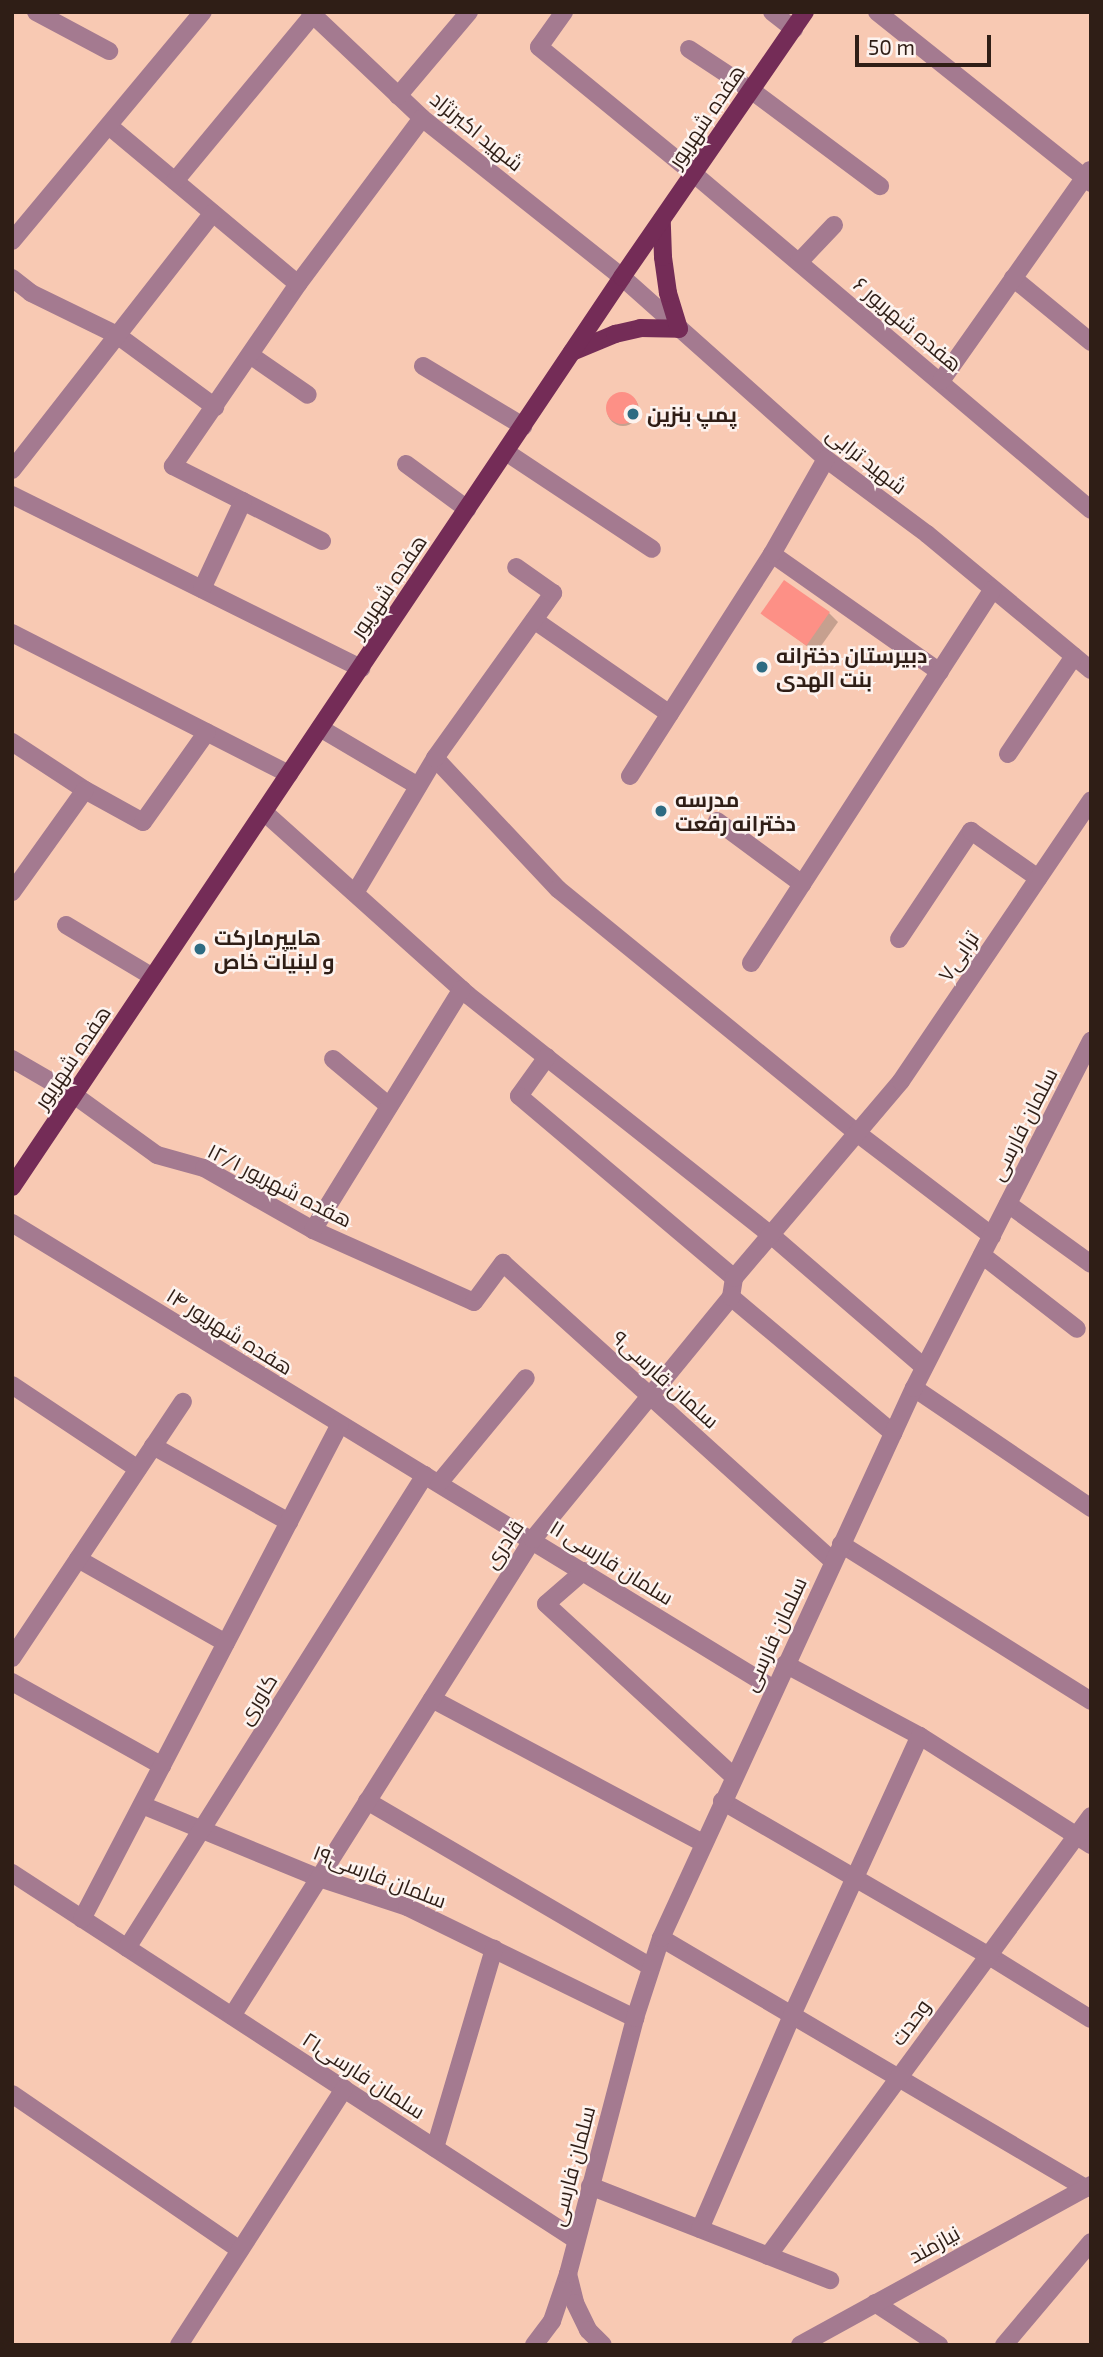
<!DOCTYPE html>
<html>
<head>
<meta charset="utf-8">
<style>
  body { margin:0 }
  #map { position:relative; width:1103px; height:2357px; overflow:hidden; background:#f8c9b3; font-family:"Exo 2",Cairo,sans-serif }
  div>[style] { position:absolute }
  .shadow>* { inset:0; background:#0003 }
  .round { border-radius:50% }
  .building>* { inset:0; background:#fd9086; transform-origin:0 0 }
  .minor>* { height:18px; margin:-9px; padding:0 9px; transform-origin:9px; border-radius:9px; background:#a47a90 }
  .major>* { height:18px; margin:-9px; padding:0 9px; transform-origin:9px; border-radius:9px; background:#742c57 }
  .dots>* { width:19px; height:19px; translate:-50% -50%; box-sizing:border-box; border:4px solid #fdf3ef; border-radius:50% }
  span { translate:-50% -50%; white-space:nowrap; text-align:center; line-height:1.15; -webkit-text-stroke:5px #fdf3ef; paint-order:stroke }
  .street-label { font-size:21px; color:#2f1e16 }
  .poi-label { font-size:21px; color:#2f1e16; font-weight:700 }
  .left { translate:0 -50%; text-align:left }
  .frame { position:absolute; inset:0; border:14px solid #2f1e16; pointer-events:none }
  .scale { position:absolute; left:855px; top:35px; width:136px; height:32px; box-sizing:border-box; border:4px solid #2f1e16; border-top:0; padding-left:9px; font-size:21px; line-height:24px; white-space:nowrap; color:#2f1e16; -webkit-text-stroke:5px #fdf3ef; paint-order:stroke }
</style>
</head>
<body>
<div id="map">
  <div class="shadow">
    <div class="round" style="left:607px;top:394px;width:32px;height:32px"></div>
    <div style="clip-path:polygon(763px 613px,829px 613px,838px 622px,816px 653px)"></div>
  </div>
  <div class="building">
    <div class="round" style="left:606px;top:392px;width:32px;height:32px"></div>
    <div style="left:784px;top:580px;width:56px;height:41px;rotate:35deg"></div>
  </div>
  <div class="minor">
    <div style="left:36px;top:12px;width:83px;rotate:28.1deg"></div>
    <div style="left:310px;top:12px;width:154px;rotate:43.4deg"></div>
    <div style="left:422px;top:118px;width:256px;rotate:38.5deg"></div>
    <div style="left:622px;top:277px;width:273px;rotate:41.7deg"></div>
    <div style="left:826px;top:459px;width:126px;rotate:36.6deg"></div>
    <div style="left:927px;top:534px;width:213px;rotate:39.7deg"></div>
    <div style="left:564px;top:12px;width:43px;rotate:125.5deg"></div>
    <div style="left:539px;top:47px;width:200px;rotate:39.3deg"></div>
    <div style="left:694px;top:174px;width:520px;rotate:40.24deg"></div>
    <div style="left:772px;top:12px;width:28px;rotate:38deg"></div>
    <div style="left:877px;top:12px;width:274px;rotate:38.6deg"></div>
    <div style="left:689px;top:49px;width:74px;rotate:33.5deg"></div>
    <div style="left:751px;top:90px;width:161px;rotate:36.7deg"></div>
    <div style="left:398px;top:96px;width:110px;rotate:-49.8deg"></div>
    <div style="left:109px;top:126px;width:246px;rotate:39.9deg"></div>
    <div style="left:175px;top:181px;width:216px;rotate:-50.3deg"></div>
    <div style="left:12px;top:241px;width:298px;rotate:-50.2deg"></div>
    <div style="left:799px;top:262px;width:51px;rotate:-46.6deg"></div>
    <div style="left:12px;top:278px;width:24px;rotate:38deg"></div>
    <div style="left:31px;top:293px;width:96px;rotate:26deg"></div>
    <div style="left:117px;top:335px;width:122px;rotate:36.3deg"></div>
    <div style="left:1013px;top:278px;width:101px;rotate:39.4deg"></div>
    <div style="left:250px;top:355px;width:70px;rotate:34.6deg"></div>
    <div style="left:423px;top:366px;width:117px;rotate:31deg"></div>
    <div style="left:941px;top:381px;width:258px;rotate:-54.8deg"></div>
    <div style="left:506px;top:452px;width:175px;rotate:33.6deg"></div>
    <div style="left:406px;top:464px;width:76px;rotate:36.4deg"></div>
    <div style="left:12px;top:470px;width:326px;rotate:-52deg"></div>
    <div style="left:12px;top:495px;width:390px;rotate:26.4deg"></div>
    <div style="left:322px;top:541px;width:167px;rotate:-153.3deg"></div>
    <div style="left:173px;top:466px;width:221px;rotate:-55.5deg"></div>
    <div style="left:298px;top:284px;width:207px;rotate:-53.2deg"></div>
    <div style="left:772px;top:554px;width:205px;rotate:35.1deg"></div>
    <div style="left:202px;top:589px;width:97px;rotate:-65deg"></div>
    <div style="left:534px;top:620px;width:165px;rotate:34.7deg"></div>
    <div style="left:12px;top:633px;width:311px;rotate:27deg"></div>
    <div style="left:320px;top:728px;width:114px;rotate:30.6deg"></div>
    <div style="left:12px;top:742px;width:87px;rotate:33.3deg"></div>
    <div style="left:85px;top:790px;width:66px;rotate:28.9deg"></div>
    <div style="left:143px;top:822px;width:110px;rotate:-54.6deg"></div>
    <div style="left:1008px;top:754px;width:118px;rotate:-56deg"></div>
    <div style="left:435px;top:758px;width:180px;rotate:46.8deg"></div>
    <div style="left:558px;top:889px;width:386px;rotate:39.2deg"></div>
    <div style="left:857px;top:1133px;width:170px;rotate:37.3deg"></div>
    <div style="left:630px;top:776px;width:264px;rotate:-57.4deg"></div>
    <div style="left:772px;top:554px;width:109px;rotate:-60.4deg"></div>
    <div style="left:264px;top:812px;width:274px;rotate:41.9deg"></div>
    <div style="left:468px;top:995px;width:387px;rotate:38.4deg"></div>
    <div style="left:771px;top:1235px;width:202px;rotate:40.8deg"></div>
    <div style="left:717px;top:821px;width:106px;rotate:36.5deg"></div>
    <div style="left:12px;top:892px;width:125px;rotate:-54.4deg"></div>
    <div style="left:355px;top:893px;width:157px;rotate:-59.3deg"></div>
    <div style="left:435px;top:758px;width:203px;rotate:-54.4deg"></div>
    <div style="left:553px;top:593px;width:45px;rotate:-144.9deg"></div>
    <div style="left:66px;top:925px;width:101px;rotate:30.9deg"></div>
    <div style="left:899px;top:939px;width:130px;rotate:-56.3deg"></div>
    <div style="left:971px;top:831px;width:82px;rotate:35deg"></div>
    <div style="left:751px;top:963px;width:445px;rotate:-57.1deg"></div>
    <div style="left:547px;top:1057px;width:48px;rotate:125.7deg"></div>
    <div style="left:519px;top:1096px;width:282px;rotate:40.2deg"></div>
    <div style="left:12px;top:1059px;width:72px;rotate:30.1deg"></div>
    <div style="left:74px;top:1095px;width:102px;rotate:35.9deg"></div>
    <div style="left:157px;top:1155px;width:49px;rotate:15.5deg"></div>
    <div style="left:204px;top:1168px;width:125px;rotate:29.6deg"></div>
    <div style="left:313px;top:1230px;width:176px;rotate:24.1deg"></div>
    <div style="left:474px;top:1302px;width:49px;rotate:-53.4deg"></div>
    <div style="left:503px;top:1263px;width:445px;rotate:42.1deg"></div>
    <div style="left:333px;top:1059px;width:73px;rotate:40deg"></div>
    <div style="left:1008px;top:1204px;width:102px;rotate:35.9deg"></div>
    <div style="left:12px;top:1223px;width:893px;rotate:31.45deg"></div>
    <div style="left:313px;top:1230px;width:283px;rotate:-58.3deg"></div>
    <div style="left:982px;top:1255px;width:120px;rotate:37.9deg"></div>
    <div style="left:731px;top:1297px;width:212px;rotate:40deg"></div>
    <div style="left:12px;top:1385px;width:151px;rotate:33.7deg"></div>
    <div style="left:914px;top:1388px;width:214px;rotate:34.1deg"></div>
    <div style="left:153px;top:1446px;width:156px;rotate:29.2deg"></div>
    <div style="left:439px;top:1483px;width:136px;rotate:-50.4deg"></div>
    <div style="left:841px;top:1544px;width:295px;rotate:32.1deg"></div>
    <div style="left:78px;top:1559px;width:170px;rotate:29.6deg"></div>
    <div style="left:584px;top:1571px;width:50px;rotate:139deg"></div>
    <div style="left:546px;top:1604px;width:254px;rotate:42.6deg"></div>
    <div style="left:12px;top:1658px;width:308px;rotate:-56.3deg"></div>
    <div style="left:785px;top:1664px;width:153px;rotate:28.1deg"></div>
    <div style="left:920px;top:1736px;width:203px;rotate:32.5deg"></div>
    <div style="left:12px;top:1682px;width:172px;rotate:29.2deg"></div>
    <div style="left:432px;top:1699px;width:307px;rotate:28deg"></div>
    <div style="left:367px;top:1801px;width:329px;rotate:30.3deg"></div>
    <div style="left:722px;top:1801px;width:305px;rotate:30.1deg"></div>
    <div style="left:986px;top:1954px;width:123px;rotate:31.8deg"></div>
    <div style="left:142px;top:1805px;width:191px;rotate:22.4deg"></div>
    <div style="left:319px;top:1878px;width:93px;rotate:18.2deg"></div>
    <div style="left:407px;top:1907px;width:254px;rotate:26deg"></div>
    <div style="left:12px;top:1873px;width:673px;rotate:33.05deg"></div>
    <div style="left:82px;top:1919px;width:558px;rotate:-62.47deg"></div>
    <div style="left:661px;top:1938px;width:493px;rotate:30.5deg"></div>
    <div style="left:127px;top:1948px;width:559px;rotate:-57.79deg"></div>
    <div style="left:232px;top:2016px;width:564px;rotate:-57.75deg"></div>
    <div style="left:533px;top:1539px;width:313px;rotate:-50.7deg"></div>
    <div style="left:731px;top:1297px;width:19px;rotate:-81deg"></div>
    <div style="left:734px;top:1278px;width:258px;rotate:-49.7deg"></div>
    <div style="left:901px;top:1081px;width:339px;rotate:-55.9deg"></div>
    <div style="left:12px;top:2094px;width:276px;rotate:34.4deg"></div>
    <div style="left:435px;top:2148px;width:208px;rotate:-73.5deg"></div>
    <div style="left:590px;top:2186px;width:258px;rotate:21.4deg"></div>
    <div style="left:700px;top:2229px;width:233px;rotate:-66.7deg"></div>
    <div style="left:792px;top:2015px;width:307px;rotate:-65.4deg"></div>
    <div style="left:768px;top:2256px;width:546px;rotate:-53.72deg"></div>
    <div style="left:568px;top:2274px;width:30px;rotate:76deg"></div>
    <div style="left:575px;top:2303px;width:30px;rotate:64deg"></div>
    <div style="left:588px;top:2330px;width:21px;rotate:45deg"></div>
    <div style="left:875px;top:2303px;width:77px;rotate:33.3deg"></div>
    <div style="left:179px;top:2345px;width:305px;rotate:-57.2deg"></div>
    <div style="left:534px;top:2345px;width:30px;rotate:-53deg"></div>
    <div style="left:552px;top:2321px;width:50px;rotate:-71.2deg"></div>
    <div style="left:568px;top:2274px;width:265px;rotate:-75.3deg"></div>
    <div style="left:635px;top:2018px;width:84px;rotate:-72deg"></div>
    <div style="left:661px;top:1938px;width:605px;rotate:-65.3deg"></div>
    <div style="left:914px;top:1388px;width:390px;rotate:-63deg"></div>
    <div style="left:800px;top:2345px;width:332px;rotate:-28.8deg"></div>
    <div style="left:1004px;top:2345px;width:135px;rotate:-49.8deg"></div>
  </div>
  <div class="major">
    <div style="left:572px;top:352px;width:47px;rotate:-22.7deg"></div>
    <div style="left:615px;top:334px;width:26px;rotate:-13deg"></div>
    <div style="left:640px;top:328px;width:39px;rotate:1deg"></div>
    <div style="left:679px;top:329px;width:38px;rotate:-107deg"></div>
    <div style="left:668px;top:293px;width:36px;rotate:-98deg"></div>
    <div style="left:663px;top:257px;width:37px;rotate:-92deg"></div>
    <div style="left:12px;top:1187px;width:1096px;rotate:-56.16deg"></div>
    <div style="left:622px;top:277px;width:322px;rotate:-55.4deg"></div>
  </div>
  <div class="dots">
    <div style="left:633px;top:414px;background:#2e6b82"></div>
    <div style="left:762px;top:667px;background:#2e6b82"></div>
    <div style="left:661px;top:811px;background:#2e6b82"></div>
    <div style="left:200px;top:949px;background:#2e6b82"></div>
  </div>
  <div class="street-label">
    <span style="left:706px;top:116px;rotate:-56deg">هفده شهریور</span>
    <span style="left:477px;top:131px;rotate:39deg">شهید اکبرنژاد</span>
    <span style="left:908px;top:324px;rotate:40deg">هفده شهریور ۶</span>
    <span style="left:867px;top:460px;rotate:38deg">شهید ترابی</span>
    <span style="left:388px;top:586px;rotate:-56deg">هفده شهریور</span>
    <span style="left:958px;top:956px;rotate:-56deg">ترابی۷</span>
    <span style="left:72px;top:1057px;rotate:-56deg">هفده شهریور</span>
    <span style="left:1023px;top:1124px;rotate:-63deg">سلمان فارسی</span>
    <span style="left:280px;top:1185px;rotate:27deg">هفده شهریور ۱۲/۱</span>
    <span style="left:230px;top:1331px;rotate:32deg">هفده شهریور ۱۴</span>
    <span style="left:666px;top:1379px;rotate:42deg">سلمان فارسی۹</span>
    <span style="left:503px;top:1544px;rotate:-56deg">قادری</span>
    <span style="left:612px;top:1562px;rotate:32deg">سلمان فارسی ۱۱</span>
    <span style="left:774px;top:1634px;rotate:-65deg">سلمان فارسی</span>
    <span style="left:257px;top:1699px;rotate:-58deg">کاوری</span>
    <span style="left:380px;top:1876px;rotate:21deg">سلمان فارسی۱۹</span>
    <span style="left:910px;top:2022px;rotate:-54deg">وحدت</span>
    <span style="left:364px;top:2075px;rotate:33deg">سلمان فارسی۲۱</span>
    <span style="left:572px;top:2166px;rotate:-75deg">سلمان فارسی</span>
    <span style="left:934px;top:2244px;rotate:-29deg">نیازمند</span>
  </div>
  <div class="poi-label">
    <span class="left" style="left:647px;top:414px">پمپ بنزین</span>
    <span class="left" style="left:776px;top:667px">دبیرستان دخترانه<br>بنت الهدی</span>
    <span class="left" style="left:675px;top:811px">مدرسه<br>دخترانه رفعت</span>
    <span class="left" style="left:214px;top:949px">هایپرمارکت<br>و لبنیات خاص</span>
  </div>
  <div class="frame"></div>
  <div class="scale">50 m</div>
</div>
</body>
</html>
